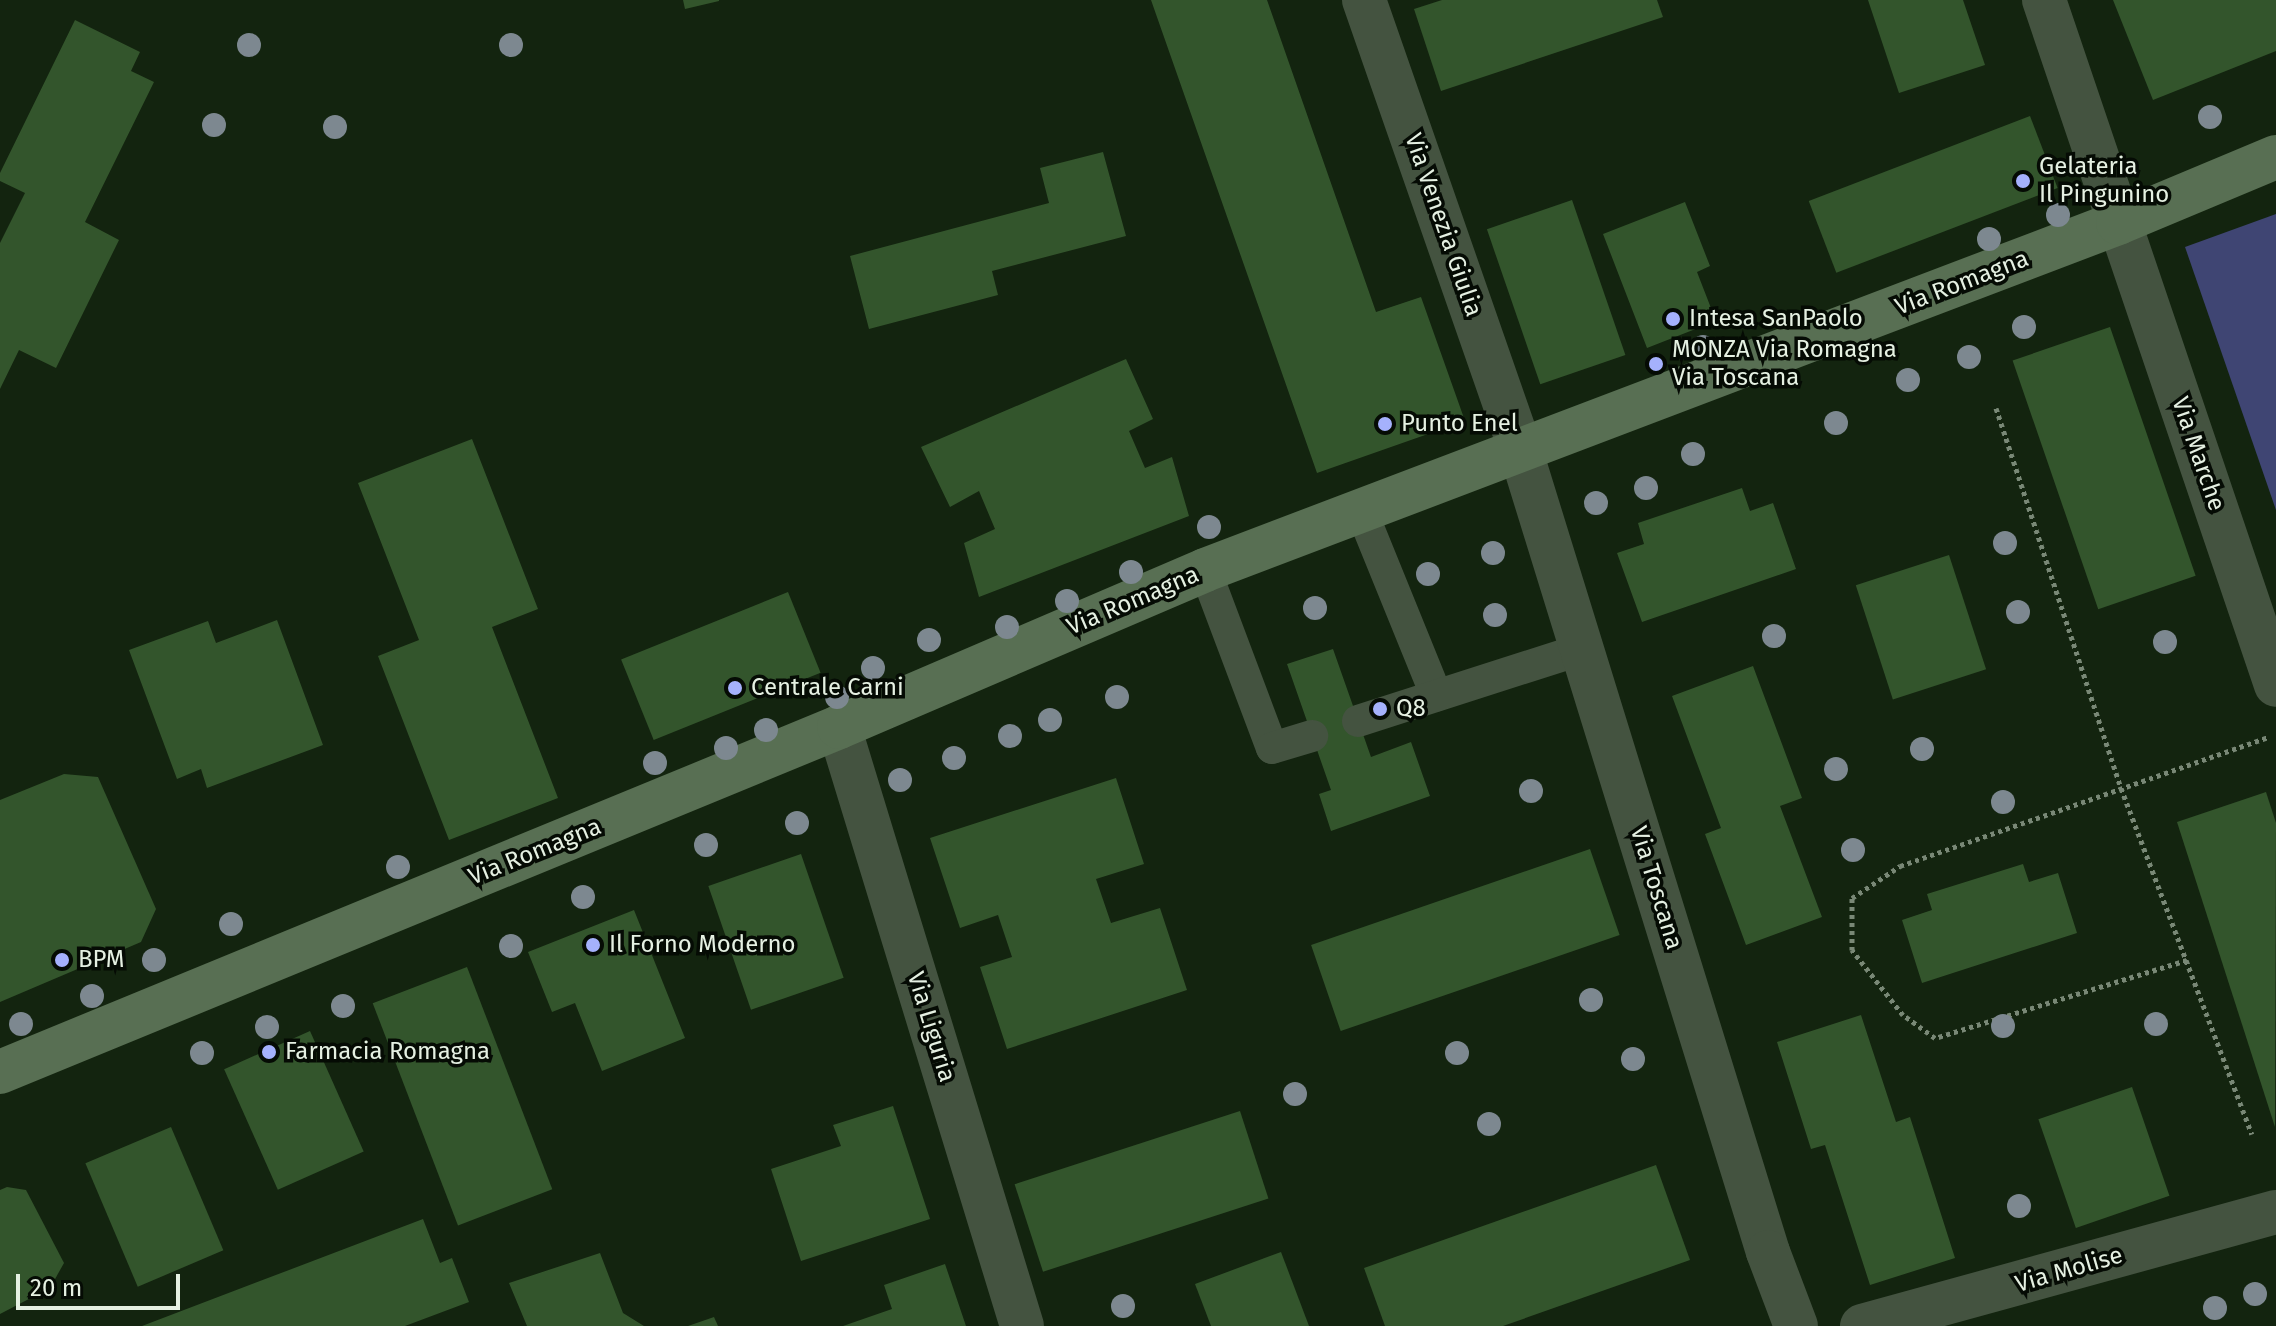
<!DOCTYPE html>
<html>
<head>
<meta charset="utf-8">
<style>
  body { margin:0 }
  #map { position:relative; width:2276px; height:1326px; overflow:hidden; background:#13240f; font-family:"Fira Sans",sans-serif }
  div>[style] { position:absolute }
  .forest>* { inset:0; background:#3f4573 }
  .building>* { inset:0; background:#33552c; transform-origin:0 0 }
  .path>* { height:5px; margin-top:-2.5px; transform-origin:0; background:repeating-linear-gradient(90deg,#798876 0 4px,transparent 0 8px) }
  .lane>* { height:32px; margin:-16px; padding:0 16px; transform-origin:16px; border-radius:16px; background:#445340 }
  .street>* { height:44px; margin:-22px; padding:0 22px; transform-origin:22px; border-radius:22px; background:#445340 }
  .secondary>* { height:44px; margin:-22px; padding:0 22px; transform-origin:22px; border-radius:22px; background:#586f53 }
  .trees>* { width:24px; height:24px; margin:-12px; border-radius:50%; background:#7d8890 }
  .dots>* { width:22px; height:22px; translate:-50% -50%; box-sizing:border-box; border:4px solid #050b04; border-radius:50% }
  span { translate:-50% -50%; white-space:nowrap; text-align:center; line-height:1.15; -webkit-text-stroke:7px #050b04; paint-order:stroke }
  .poi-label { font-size:24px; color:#e5f0e2 }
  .left { translate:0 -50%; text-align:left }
  .street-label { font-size:24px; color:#e5f0e2 }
  .scale { position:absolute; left:16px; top:1274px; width:164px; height:36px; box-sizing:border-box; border:4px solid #e5f0e2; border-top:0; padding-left:10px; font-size:24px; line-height:28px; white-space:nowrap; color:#e5f0e2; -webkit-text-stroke:6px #050b04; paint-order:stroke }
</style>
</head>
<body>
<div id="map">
  <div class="forest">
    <div style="clip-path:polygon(2276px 214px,2276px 510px,2185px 247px)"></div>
  </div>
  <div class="building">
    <div style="clip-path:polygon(683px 0,719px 0,719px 1px,685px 9px)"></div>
    <div style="clip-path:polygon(1151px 0,1267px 0,1376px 312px,1421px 297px,1465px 421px,1317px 473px)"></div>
    <div style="clip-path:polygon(1442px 0,1657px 0,1663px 17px,1441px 91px,1414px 9px)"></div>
    <div style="clip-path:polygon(1868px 0,1963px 0,1985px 65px,1899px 93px)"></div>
    <div style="clip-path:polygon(2113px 0,2276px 0,2276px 51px,2153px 100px)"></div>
    <div style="clip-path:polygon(75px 20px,140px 52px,131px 71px,154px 82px,85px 222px,119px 240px,56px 368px,19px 350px,0 389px,0 243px,25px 193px,0 181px,0 173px)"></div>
    <div style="left:2030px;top:116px;width:77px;height:237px;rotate:69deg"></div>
    <div style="clip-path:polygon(1103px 152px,1126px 236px,992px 271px,998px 295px,869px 329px,850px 256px,1049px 203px,1040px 168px)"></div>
    <div style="left:1572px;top:200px;width:164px;height:90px;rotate:71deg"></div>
    <div style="clip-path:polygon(1685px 202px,1710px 266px,1697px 272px,1716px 321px,1647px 348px,1603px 234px)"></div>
    <div style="left:2110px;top:327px;width:263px;height:103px;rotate:71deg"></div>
    <div style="clip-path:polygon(1126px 359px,1153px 419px,1129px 431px,1145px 468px,1172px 457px,1189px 516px,979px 597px,964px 543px,995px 529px,979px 491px,950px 507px,921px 447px)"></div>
    <div style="clip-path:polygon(472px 439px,538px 609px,492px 627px,558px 798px,449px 840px,378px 656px,419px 640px,358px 483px)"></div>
    <div style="clip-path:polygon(1742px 488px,1750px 511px,1773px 503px,1796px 569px,1642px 622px,1617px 553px,1644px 544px,1638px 523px)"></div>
    <div style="left:1949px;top:555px;width:120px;height:98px;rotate:72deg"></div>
    <div style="left:788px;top:592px;width:87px;height:180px;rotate:68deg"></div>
    <div style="clip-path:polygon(277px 620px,323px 745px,207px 788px,201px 769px,177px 779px,129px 650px,208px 621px,216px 643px)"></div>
    <div style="clip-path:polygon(1333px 649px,1371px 757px,1411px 742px,1430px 796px,1331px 831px,1319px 794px,1331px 790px,1287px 664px)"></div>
    <div style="clip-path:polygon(1753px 666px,1802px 798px,1780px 806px,1822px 917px,1746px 945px,1705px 834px,1721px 828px,1672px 696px)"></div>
    <div style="clip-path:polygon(64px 774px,98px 777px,156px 909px,141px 942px,0 1002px,0 800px)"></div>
    <div style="clip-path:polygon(1116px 778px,1144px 864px,1096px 879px,1111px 923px,1160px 908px,1187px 990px,1007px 1049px,980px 967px,1012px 957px,998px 915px,960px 928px,930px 838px)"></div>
    <div style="clip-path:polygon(2266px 792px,2276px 823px,2275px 1127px,2177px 822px)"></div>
    <div style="left:1590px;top:849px;width:91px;height:295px;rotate:71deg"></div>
    <div style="left:801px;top:854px;width:131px;height:98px;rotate:71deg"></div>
    <div style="clip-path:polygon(2023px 864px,2029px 882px,2058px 873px,2077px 933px,1922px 983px,1902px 920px,1932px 910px,1927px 894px)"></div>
    <div style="clip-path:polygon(634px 910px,685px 1038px,602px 1071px,575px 1003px,552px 1012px,528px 952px)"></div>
    <div style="left:467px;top:967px;width:238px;height:101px;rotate:69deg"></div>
    <div style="clip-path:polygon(1861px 1015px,1896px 1122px,1910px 1117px,1955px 1258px,1870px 1285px,1825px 1145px,1811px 1149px,1777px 1042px)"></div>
    <div style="left:310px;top:1031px;width:132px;height:94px;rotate:66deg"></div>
    <div style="left:2132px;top:1087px;width:115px;height:99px;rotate:71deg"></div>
    <div style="clip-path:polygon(893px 1106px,930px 1219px,801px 1261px,771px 1169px,841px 1146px,833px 1125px)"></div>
    <div style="left:1240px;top:1111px;width:92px;height:237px;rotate:72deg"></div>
    <div style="left:171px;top:1127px;width:134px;height:93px;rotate:67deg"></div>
    <div style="clip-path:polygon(1656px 1165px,1690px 1260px,1503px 1326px,1385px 1326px,1364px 1268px)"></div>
    <div style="clip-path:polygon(7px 1187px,26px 1190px,64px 1263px,50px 1288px,0 1314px,0 1190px)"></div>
    <div style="clip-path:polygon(423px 1219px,440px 1263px,452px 1258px,469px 1302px,405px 1326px,142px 1326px)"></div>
    <div style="clip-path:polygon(1281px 1252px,1309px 1326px,1211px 1326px,1195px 1284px)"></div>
    <div style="clip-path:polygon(600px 1253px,623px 1313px,644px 1326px,527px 1326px,509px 1283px)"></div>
    <div style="clip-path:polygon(945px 1264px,966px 1326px,843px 1326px,892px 1309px,884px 1285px)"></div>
    <div style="clip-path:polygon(714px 1317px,718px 1326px,688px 1326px)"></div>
  </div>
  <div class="path">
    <div style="left:1996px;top:408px;width:400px;rotate:71.8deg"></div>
    <div style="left:2121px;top:788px;width:370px;rotate:69.3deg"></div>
    <div style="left:2187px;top:960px;width:264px;rotate:162.8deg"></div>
    <div style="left:1935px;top:1038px;width:39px;rotate:-144deg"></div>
    <div style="left:1903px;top:1015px;width:83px;rotate:-128.1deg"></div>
    <div style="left:1852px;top:950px;width:52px;rotate:-90deg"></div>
    <div style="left:1852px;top:898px;width:58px;rotate:-33.7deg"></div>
    <div style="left:1900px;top:866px;width:390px;rotate:-19.3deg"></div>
  </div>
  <div class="lane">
    <div style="left:1361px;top:510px;width:200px;rotate:67.9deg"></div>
    <div style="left:1205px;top:570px;width:190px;rotate:69.4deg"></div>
    <div style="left:1272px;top:748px;width:42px;rotate:-16.7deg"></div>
    <div style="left:1358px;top:721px;width:235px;rotate:-17.8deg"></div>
  </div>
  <div class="street">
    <div style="left:1364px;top:0;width:475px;rotate:70.8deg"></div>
    <div style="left:1520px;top:449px;width:840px;rotate:72.84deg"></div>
    <div style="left:1768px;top:1252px;width:79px;rotate:69.3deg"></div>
    <div style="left:2044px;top:0;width:723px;rotate:71.29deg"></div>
    <div style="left:839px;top:727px;width:626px;rotate:73.01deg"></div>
    <div style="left:1862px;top:1326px;width:429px;rotate:-15.4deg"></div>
  </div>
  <div class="secondary">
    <div style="left:0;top:1072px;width:907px;rotate:-22.35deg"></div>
    <div style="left:839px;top:727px;width:398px;rotate:-23.2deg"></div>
    <div style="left:1205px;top:570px;width:977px;rotate:-20.81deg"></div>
    <div style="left:2118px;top:223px;width:171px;rotate:-22.7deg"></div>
  </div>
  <div class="trees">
    <div style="left:249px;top:45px"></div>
    <div style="left:511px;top:45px"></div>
    <div style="left:2210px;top:117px"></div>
    <div style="left:214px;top:125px"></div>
    <div style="left:335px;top:127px"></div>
    <div style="left:2058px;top:215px"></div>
    <div style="left:1989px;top:239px"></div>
    <div style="left:2024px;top:327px"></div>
    <div style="left:1703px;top:347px"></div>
    <div style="left:1969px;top:357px"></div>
    <div style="left:1908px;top:380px"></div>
    <div style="left:1836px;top:423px"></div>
    <div style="left:1693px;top:454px"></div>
    <div style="left:1646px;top:488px"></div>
    <div style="left:1596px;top:503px"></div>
    <div style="left:1209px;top:527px"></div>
    <div style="left:2005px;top:543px"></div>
    <div style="left:1493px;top:553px"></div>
    <div style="left:1131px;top:572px"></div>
    <div style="left:1428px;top:574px"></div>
    <div style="left:1067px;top:601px"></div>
    <div style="left:1315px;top:608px"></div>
    <div style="left:2018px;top:612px"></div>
    <div style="left:1495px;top:615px"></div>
    <div style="left:1007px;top:627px"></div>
    <div style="left:1774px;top:636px"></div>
    <div style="left:929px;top:640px"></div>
    <div style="left:2165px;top:642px"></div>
    <div style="left:873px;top:668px"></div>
    <div style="left:837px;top:697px"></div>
    <div style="left:1117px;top:697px"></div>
    <div style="left:1050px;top:720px"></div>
    <div style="left:766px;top:730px"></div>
    <div style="left:1010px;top:736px"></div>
    <div style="left:726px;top:748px"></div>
    <div style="left:1922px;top:749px"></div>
    <div style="left:954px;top:758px"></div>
    <div style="left:655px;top:763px"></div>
    <div style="left:1836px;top:769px"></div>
    <div style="left:900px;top:780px"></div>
    <div style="left:1531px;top:791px"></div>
    <div style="left:2003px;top:802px"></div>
    <div style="left:797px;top:823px"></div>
    <div style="left:706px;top:845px"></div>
    <div style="left:1853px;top:850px"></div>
    <div style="left:398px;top:867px"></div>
    <div style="left:583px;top:897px"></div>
    <div style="left:231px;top:924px"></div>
    <div style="left:511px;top:946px"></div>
    <div style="left:154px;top:960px"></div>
    <div style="left:92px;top:996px"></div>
    <div style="left:1591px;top:1000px"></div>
    <div style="left:343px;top:1006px"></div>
    <div style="left:21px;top:1024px"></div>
    <div style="left:2156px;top:1024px"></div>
    <div style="left:2003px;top:1026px"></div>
    <div style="left:267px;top:1027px"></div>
    <div style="left:202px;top:1053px"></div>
    <div style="left:1457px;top:1053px"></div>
    <div style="left:1633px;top:1059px"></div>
    <div style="left:1295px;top:1094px"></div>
    <div style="left:1489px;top:1124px"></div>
    <div style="left:2019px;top:1206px"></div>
    <div style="left:2255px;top:1294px"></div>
    <div style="left:1123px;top:1306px"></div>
    <div style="left:2215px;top:1308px"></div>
  </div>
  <div class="dots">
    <div style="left:2023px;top:181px;background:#a5b1fc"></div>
    <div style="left:1673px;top:319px;background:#a5b1fc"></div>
    <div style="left:1656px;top:364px;background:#a5b1fc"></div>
    <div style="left:1385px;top:424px;background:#a5b1fc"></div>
    <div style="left:735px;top:688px;background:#a5b1fc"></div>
    <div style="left:1380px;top:709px;background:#a5b1fc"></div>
    <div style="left:593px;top:945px;background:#a5b1fc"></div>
    <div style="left:62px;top:960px;background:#a5b1fc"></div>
    <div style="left:269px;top:1052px;background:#a5b1fc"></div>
  </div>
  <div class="poi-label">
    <span class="left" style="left:2039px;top:181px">Gelateria<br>Il Pingunino</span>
    <span class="left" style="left:1689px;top:319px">Intesa SanPaolo</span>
    <span class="left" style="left:1672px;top:364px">MONZA Via Romagna<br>Via Toscana</span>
    <span class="left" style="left:1401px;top:424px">Punto Enel</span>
    <span class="left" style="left:751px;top:688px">Centrale Carni</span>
    <span class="left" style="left:1396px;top:709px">Q8</span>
    <span class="left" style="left:609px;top:945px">Il Forno Moderno</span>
    <span class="left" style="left:78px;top:960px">BPM</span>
    <span class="left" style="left:285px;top:1052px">Farmacia Romagna</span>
  </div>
  <div class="street-label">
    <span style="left:1443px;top:225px;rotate:71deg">Via Venezia Giulia</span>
    <span style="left:1962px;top:283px;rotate:-21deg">Via Romagna</span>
    <span style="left:2198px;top:454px;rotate:71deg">Via Marche</span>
    <span style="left:1133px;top:601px;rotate:-23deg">Via Romagna</span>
    <span style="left:535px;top:852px;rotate:-22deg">Via Romagna</span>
    <span style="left:1656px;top:888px;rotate:73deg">Via Toscana</span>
    <span style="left:931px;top:1027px;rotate:73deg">Via Liguria</span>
    <span style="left:2069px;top:1270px;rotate:-16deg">Via Molise</span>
  </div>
  <div class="scale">20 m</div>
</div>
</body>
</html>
